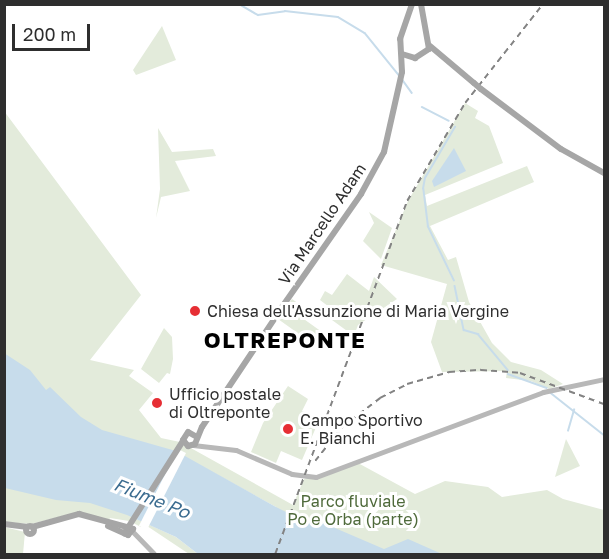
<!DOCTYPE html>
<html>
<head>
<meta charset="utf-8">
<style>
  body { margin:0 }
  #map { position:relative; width:609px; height:559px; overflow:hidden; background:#fff; font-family:"Golos Text",sans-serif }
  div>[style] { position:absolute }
  .green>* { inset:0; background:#e3ebdb }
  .water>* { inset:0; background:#c7dceb }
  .pier>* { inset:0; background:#fff; transform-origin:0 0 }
  .stream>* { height:1.5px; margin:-0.75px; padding:0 0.75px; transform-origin:0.75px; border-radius:0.75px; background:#c7dceb }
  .secondary>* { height:5px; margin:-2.5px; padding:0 2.5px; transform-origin:2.5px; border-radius:2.5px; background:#b8b8b8 }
  .primary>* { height:6px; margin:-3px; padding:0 3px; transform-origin:3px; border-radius:3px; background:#a6a6a6 }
  .primary>.ring { margin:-3px; padding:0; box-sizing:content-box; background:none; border:6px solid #a6a6a6; border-radius:50% }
  .rail>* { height:1.5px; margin-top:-0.75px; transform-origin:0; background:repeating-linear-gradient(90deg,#838383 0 6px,transparent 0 10.5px) }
  .primary-bridge>* { height:6px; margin:-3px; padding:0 3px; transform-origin:3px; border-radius:3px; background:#a6a6a6 }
  .dots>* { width:16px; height:16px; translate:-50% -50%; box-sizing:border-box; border:3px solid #fff; border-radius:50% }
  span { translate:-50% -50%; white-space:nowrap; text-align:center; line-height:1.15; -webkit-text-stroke:6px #fff; paint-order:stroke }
  .street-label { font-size:16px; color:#2e2e2e }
  .poi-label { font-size:16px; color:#2e2e2e }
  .left { translate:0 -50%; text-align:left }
  .park-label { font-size:16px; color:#4f6a3b }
  .water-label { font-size:18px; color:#3b6c90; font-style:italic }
  .district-label { font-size:22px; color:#000; font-weight:700; letter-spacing:1.5px }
  .frame { position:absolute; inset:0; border:6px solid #2e2e2e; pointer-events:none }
  .scale { position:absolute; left:12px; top:24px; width:78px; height:27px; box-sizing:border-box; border:3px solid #2e2e2e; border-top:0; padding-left:8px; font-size:18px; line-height:21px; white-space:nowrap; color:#2e2e2e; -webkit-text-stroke:4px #fff; paint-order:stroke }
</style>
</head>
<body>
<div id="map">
  <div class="green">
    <div style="clip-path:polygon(162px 26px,176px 60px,136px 75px,133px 70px)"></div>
    <div style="clip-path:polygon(465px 103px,478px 111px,475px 118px,489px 126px,503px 163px,425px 195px,427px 206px,527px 166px,534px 182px,430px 226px,448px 260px,456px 257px,469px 302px,492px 343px,511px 362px,541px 370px,563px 384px,549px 389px,531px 381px,506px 378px,507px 371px,442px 372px,431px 342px,447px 284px,381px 265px,408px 201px)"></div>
    <div style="clip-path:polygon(4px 111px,141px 295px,90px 360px,134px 370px,129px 376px,153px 393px,139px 410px,161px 438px,180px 442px,293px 505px,304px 479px,358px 463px,415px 494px,445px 481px,488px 487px,502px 497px,547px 490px,563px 499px,604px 510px,604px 554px,282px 554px,276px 507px,196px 463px,132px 517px,176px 537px,198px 554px,189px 554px,144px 524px,141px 527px,129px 521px,110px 518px,108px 522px,70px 514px,31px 524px,5px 522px)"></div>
    <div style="clip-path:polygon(158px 128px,172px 152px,213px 149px,216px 156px,175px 161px,190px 191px,161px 197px,156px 218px,160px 189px)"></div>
    <div style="clip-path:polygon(369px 212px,392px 228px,381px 259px,363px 241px,374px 223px)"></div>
    <div style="clip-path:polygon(347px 274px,369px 291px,374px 277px,397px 299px,358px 325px,354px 336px,332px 320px,337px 313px,320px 300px,325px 291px,332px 295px)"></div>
    <div style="clip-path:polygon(292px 299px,306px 309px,301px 317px,322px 332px,313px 344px,278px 319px)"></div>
    <div style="clip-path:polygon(164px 328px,172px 337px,173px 359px,170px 374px,167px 373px,159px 383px,141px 369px)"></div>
    <div style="clip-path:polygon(288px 386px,308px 399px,302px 411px,320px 418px,302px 460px,281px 451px,276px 463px,251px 452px,263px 423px)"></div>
    <div style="clip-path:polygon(566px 439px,580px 466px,555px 477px)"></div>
    <div style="clip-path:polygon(4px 527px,25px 532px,23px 554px,5px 554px)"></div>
  </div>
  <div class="water">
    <div style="clip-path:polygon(454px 148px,466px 171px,434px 187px,432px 181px)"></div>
    <div style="clip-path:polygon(4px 353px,30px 370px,46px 390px,50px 387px,81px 417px,102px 430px,176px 451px,276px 507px,298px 518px,314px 519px,384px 549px,408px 539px,442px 554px,198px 554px,176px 537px,127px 515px,90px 503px,56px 500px,5px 488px)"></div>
  </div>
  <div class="pier">
    <div style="left:178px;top:449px;width:9px;height:86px;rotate:27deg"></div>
  </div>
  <div class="stream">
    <div style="left:239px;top:4px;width:22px;rotate:30deg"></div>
    <div style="left:258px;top:15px;width:27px;rotate:-8deg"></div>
    <div style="left:285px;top:11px;width:53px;rotate:6.5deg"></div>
    <div style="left:338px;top:17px;width:31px;rotate:31deg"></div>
    <div style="left:365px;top:33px;width:54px;rotate:51deg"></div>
    <div style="left:402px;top:79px;width:17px;rotate:54deg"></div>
    <div style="left:422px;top:107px;width:30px;rotate:27deg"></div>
    <div style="left:454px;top:281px;width:60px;rotate:-115.7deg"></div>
    <div style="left:428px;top:227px;width:38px;rotate:-97deg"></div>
    <div style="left:423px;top:189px;width:11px;rotate:-80deg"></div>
    <div style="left:425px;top:178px;width:59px;rotate:-59.5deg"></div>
    <div style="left:455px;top:286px;width:45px;rotate:78.4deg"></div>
    <div style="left:464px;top:330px;width:15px;rotate:16deg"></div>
    <div style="left:478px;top:334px;width:47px;rotate:50.2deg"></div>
    <div style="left:508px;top:374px;width:41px;rotate:19.7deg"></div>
    <div style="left:551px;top:393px;width:68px;rotate:38.4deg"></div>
    <div style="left:568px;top:431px;width:22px;rotate:-74deg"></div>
  </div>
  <div class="secondary">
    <div style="left:193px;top:445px;width:43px;rotate:6.6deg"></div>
    <div style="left:236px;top:450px;width:61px;rotate:23.2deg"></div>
    <div style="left:292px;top:474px;width:24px;rotate:7deg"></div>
    <div style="left:316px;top:477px;width:242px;rotate:-20.5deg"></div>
    <div style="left:543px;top:392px;width:62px;rotate:-12deg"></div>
    <div style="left:133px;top:532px;width:30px;rotate:46deg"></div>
  </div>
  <div class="primary">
    <div style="left:430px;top:46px;width:57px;rotate:40.1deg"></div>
    <div style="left:402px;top:54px;width:14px;rotate:17deg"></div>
    <div style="left:415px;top:58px;width:17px;rotate:-33deg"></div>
    <div style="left:429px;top:49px;width:46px;rotate:-100.1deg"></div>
    <div style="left:481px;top:89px;width:100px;rotate:36.9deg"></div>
    <div style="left:561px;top:149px;width:49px;rotate:29.2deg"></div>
    <div style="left:275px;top:317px;width:150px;rotate:-55deg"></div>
    <div style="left:361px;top:194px;width:48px;rotate:-61.3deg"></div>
    <div style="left:384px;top:152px;width:82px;rotate:-77.3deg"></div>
    <div style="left:402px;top:72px;width:33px;rotate:-93deg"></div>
    <div style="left:400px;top:39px;width:37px;rotate:-71deg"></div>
    <div style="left:197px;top:437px;width:10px;rotate:-151deg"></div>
    <div style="left:188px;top:432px;width:9px;rotate:122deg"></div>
    <div style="left:183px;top:440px;width:8px;rotate:50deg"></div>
    <div style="left:188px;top:446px;width:7px;rotate:-16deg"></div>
    <div style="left:195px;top:444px;width:18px;rotate:-68deg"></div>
    <div style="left:202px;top:427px;width:128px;rotate:-56.2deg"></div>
    <div style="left:4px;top:524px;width:24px;rotate:7deg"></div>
    <div style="left:108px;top:526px;width:22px;rotate:24deg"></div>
    <div style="left:128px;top:535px;width:8px;rotate:-50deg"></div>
    <div style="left:133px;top:529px;width:6px;rotate:-162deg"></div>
    <div style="left:127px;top:527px;width:7px;rotate:106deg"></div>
    <div style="left:129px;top:526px;width:101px;rotate:-57.6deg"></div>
    <div class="ring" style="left:26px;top:526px;width:2px;height:2px"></div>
    <div style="left:32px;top:527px;width:49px;rotate:-15.5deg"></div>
    <div style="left:79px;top:514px;width:50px;rotate:15.2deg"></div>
  </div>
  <div class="rail">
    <div style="left:315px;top:461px;width:43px;rotate:-51.5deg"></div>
    <div style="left:342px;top:427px;width:48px;rotate:-37.3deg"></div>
    <div style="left:380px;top:398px;width:30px;rotate:-27deg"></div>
    <div style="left:407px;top:384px;width:44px;rotate:-15.9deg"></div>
    <div style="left:449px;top:372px;width:32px;rotate:-4deg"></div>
    <div style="left:481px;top:370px;width:39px;rotate:4deg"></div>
    <div style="left:520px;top:373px;width:90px;rotate:20.3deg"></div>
    <div style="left:275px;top:554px;width:377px;rotate:-69.5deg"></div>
    <div style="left:407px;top:201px;width:114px;rotate:-59.4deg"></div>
    <div style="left:465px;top:103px;width:126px;rotate:-51.8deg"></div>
  </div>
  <div class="primary-bridge">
    <div style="left:474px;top:83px;width:9px;rotate:41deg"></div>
  </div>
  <div class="dots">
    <div style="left:195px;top:311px;background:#e62e34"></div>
    <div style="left:157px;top:403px;background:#e62e34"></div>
    <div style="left:288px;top:429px;background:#e62e34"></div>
  </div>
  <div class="street-label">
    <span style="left:322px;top:224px;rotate:-56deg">Via Marcello Adam</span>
  </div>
  <div class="poi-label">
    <span class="left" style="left:207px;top:311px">Chiesa dell'Assunzione di Maria Vergine</span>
    <span class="left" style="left:169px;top:403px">Ufficio postale<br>di Oltreponte</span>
    <span class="left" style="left:300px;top:429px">Campo Sportivo<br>E. Bianchi</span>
  </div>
  <div class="park-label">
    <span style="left:353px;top:510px">Parco fluviale<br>Po e Orba (parte)</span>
  </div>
  <div class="water-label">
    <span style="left:152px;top:498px;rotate:22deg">Fiume Po</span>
  </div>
  <div class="district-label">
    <span style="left:285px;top:340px">OLTREPONTE</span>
  </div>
  <div class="frame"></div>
  <div class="scale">200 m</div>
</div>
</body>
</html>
